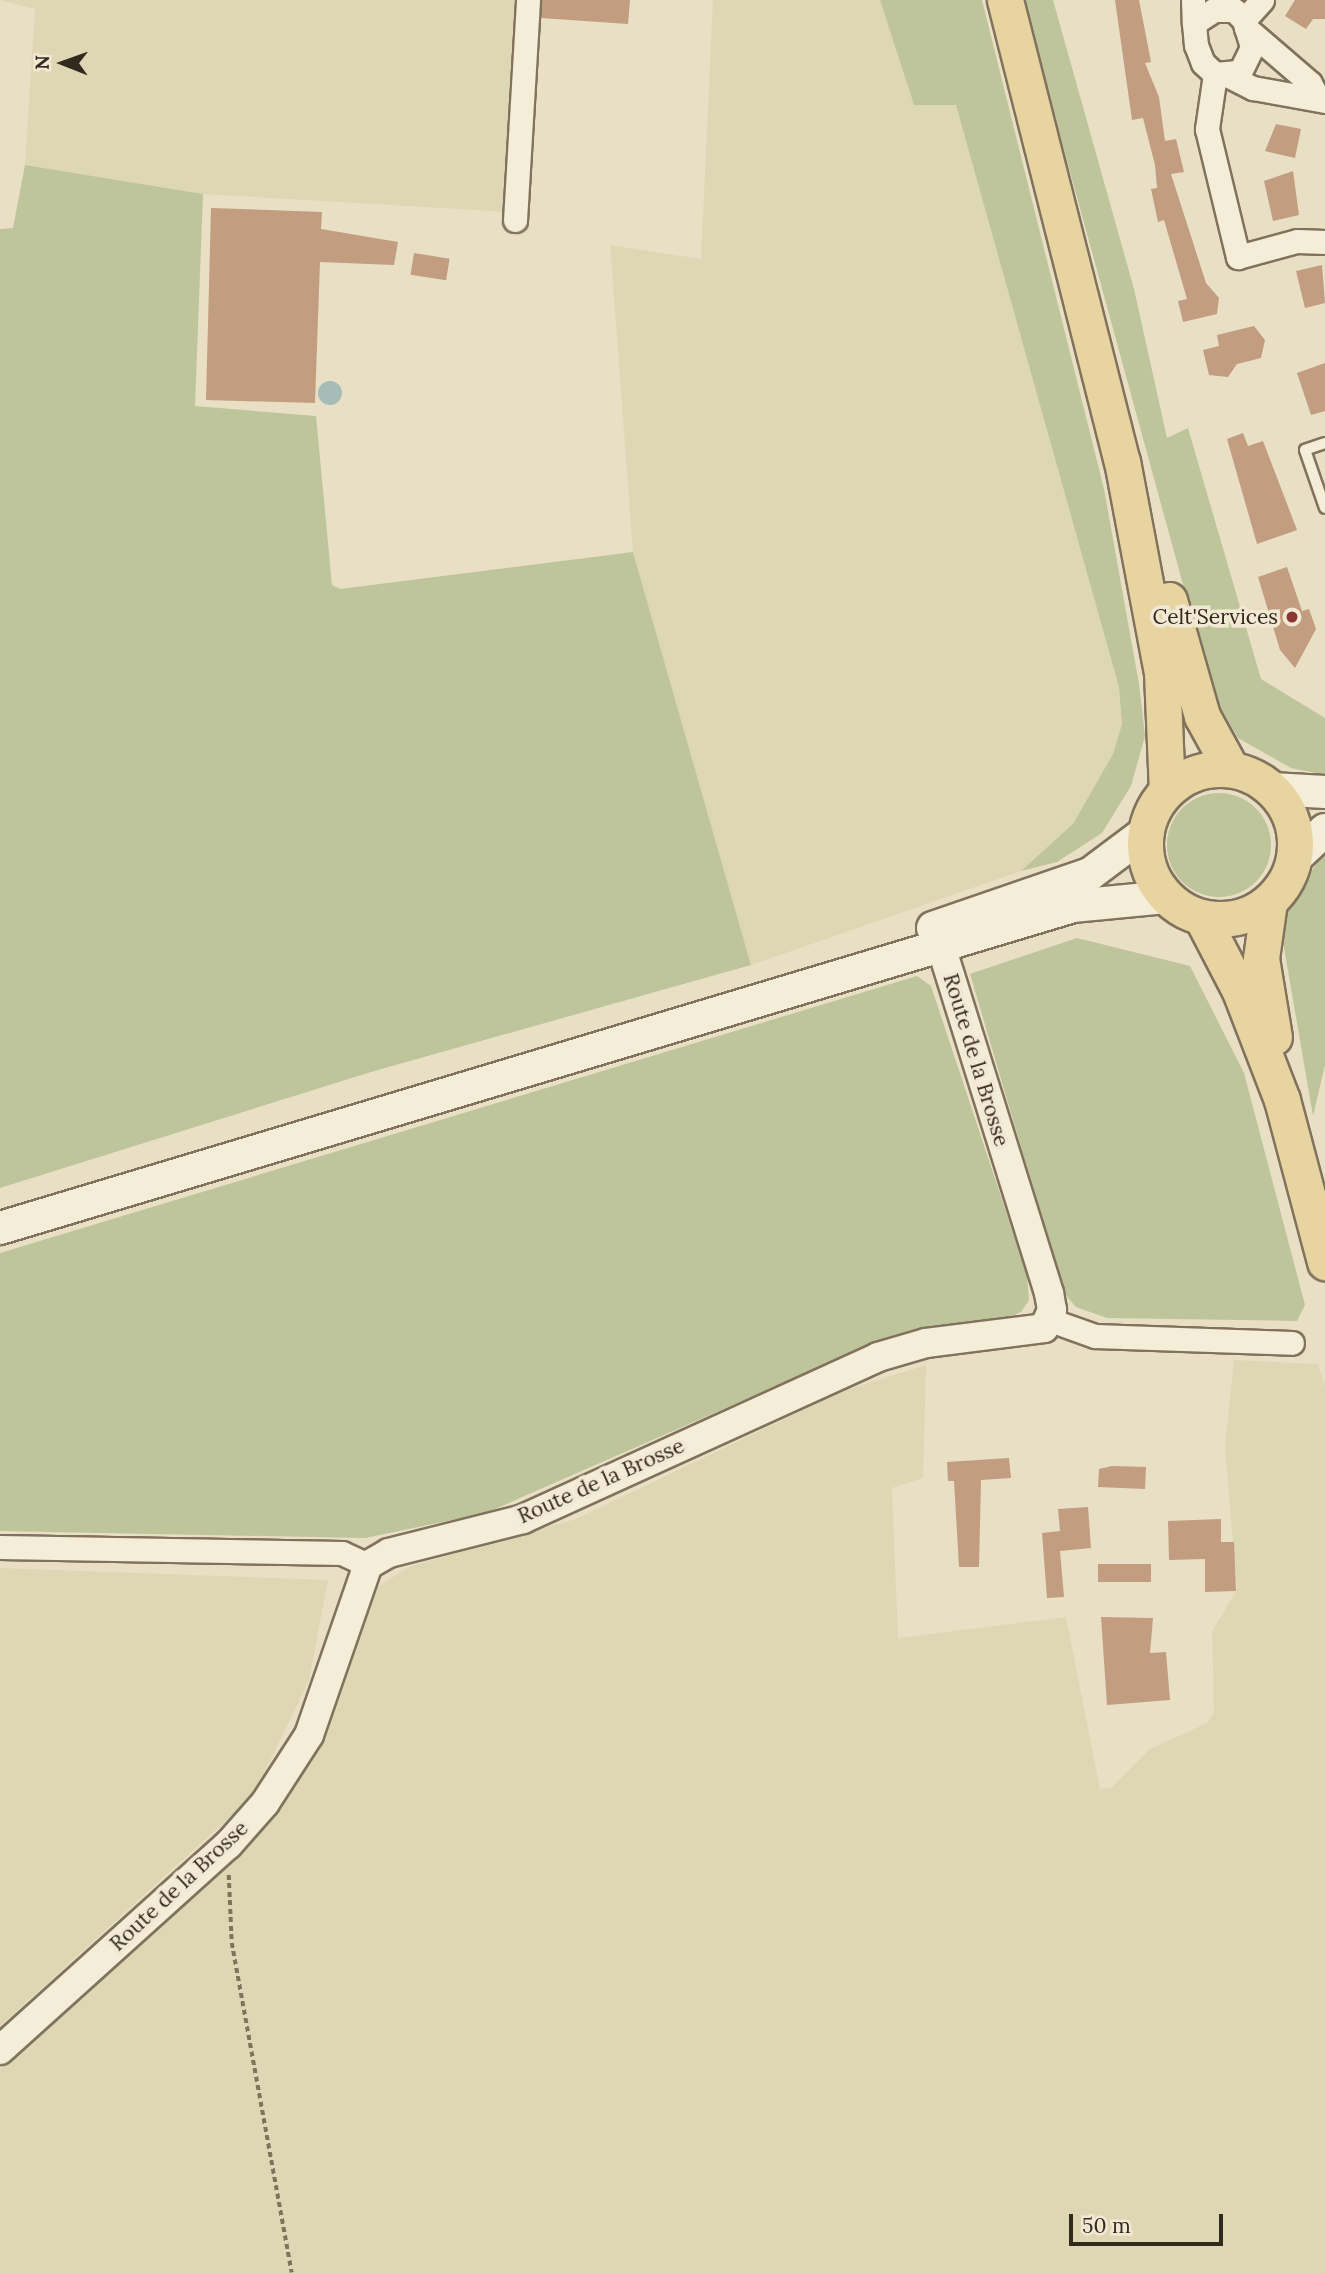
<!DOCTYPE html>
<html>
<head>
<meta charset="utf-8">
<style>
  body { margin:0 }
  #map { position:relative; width:1325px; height:2273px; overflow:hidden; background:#e8dfc5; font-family:Lora,serif }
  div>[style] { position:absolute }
  .farmland>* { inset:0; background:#ddd8b3 }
  .green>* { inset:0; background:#bfc59a }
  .round { border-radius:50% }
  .water>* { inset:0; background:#a6bcb6 }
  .building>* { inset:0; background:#c29d7f; transform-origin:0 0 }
  .path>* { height:3.5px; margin-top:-1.75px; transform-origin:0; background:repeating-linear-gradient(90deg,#81725d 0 5px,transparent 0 8.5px) }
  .roads { filter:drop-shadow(2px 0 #81725d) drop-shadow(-2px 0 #81725d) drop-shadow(0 2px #81725d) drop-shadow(0 -2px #81725d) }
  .service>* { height:10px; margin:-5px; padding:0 5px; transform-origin:5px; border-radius:5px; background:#f4edd7 }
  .minor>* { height:23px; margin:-11.5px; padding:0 11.5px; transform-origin:11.5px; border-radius:11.5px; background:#f4edd7 }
  .tertiary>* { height:28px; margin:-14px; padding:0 14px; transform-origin:14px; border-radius:14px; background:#f4edd7 }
  .secondary>* { height:32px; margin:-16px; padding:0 16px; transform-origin:16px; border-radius:16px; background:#f4edd7 }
  .primary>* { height:35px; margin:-17.5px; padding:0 17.5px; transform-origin:17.5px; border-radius:17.5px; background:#e7d4a1 }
  .primary>.ring { margin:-17.5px; padding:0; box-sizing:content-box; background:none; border:35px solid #e7d4a1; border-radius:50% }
  .dots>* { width:19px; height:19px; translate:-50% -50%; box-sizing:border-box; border:4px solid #f1e9d4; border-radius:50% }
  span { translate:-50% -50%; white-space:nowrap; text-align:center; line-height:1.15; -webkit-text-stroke:7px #f1e9d4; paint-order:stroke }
  .poi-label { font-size:21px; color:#332a1f }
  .right { translate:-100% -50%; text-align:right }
  .street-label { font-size:21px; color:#332a1f }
  .north { position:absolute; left:28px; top:28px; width:70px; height:70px; -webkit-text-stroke:5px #f1e9d4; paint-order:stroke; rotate:271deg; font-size:19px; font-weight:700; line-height:28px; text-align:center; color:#332a1f }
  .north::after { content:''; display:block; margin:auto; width:24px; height:32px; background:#332a1f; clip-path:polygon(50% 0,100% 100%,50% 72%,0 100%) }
  .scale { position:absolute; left:1069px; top:2214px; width:154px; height:32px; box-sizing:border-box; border:4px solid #332a1f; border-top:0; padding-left:9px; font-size:21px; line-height:24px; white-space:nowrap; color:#332a1f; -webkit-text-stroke:5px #f1e9d4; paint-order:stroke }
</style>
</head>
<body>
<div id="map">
  <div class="farmland">
    <div style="clip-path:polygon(0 0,522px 0,510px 212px,203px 194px,25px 165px,35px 9px)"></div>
    <div style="clip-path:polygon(713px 0,880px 0,914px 105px,956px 104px,1120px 687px,1122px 724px,1113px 754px,1073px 824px,1045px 856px,1021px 871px,751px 965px,633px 552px,610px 245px,701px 259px)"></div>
    <div style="clip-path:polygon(1234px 1360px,1318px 1364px,1325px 1386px,1325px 2273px,0 2273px,0 2069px,275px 1817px,340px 1690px,372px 1591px,408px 1567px,576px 1519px,843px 1391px,926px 1365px,923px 1478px,892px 1488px,898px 1638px,1066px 1617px,1100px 1789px,1111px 1788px,1150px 1749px,1207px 1723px,1214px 1712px,1212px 1631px,1237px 1590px,1225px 1446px)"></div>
    <div style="clip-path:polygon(0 1568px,328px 1580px,309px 1680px,253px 1796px,0 2026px)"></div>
  </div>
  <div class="green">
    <div style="clip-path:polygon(880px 0,982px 0,1104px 489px,1139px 684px,1145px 736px,1131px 786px,1102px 833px,1057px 862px,1021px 871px,1073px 824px,1113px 754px,1122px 724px,1119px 687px,956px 105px,914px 105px)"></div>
    <div style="clip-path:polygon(1023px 0,1053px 0,1134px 289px,1167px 438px,1188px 428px,1261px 679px,1325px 718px,1325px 775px,1291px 768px,1238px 738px,1213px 694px)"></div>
    <div style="clip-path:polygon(25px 165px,203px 194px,195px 406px,316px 416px,332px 585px,340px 589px,633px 552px,751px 965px,371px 1072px,0 1188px,0 229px,13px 228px)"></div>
    <div class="round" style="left:1167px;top:793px;width:104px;height:104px"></div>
    <div style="clip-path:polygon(1325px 849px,1325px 1065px,1313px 1116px,1282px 936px,1284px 917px)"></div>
    <div style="clip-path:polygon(1077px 938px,1190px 966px,1244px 1073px,1305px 1305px,1297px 1321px,1107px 1318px,1076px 1307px,1064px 1293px,970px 974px)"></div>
    <div style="clip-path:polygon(917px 976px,931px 986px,1027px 1275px,1029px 1300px,1021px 1312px,992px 1324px,879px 1341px,486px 1513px,365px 1538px,0 1531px,0 1253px)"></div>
  </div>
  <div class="water">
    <div class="round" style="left:318px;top:381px;width:24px;height:24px"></div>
  </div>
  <div class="building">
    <div style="clip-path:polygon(542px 0,630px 0,628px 24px,541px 18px)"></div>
    <div style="clip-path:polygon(1115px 0,1139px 0,1151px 62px,1145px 63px,1159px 97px,1165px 141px,1176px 139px,1184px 172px,1171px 174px,1206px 283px,1219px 298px,1217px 314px,1183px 322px,1178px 301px,1187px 299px,1164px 220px,1158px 222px,1151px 189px,1157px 188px,1155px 165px,1143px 118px,1132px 120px)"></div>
    <div style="clip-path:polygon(1295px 0,1325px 0,1325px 19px,1313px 19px,1306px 29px,1285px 16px)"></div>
    <div style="clip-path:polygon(1276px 124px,1301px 129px,1295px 158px,1265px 151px)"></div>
    <div style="clip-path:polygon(1293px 171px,1299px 215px,1273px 221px,1264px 181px)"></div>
    <div style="clip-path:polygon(211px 208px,322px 212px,321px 229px,398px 242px,394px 265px,320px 262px,315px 403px,206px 400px)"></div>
    <div style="left:414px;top:253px;width:36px;height:22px;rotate:9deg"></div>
    <div style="clip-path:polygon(1322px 265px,1325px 303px,1305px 308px,1296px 271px)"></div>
    <div style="clip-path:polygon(1254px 326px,1265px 340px,1261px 358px,1237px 364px,1228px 377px,1209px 375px,1203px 350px,1219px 346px,1217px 335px)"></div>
    <div style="clip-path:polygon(1325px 363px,1325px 411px,1311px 415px,1297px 373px)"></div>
    <div style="clip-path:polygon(1243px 433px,1248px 446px,1263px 441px,1297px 530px,1257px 544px,1227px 439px)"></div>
    <div style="clip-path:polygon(1287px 567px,1302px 611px,1309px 609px,1316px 629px,1295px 668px,1280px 650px,1258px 577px)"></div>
    <div style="clip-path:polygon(1009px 1458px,1011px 1478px,981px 1480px,979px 1567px,959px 1567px,954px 1481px,948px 1481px,947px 1462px)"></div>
    <div style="clip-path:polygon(1112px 1466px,1146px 1467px,1145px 1489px,1098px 1487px,1099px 1469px)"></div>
    <div style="clip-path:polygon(1088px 1507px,1091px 1548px,1060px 1551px,1064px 1597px,1047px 1598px,1042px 1533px,1060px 1531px,1058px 1509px)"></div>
    <div style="clip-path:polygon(1221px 1519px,1221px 1542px,1234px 1542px,1236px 1591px,1205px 1592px,1205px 1559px,1169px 1560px,1168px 1521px)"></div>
    <div style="left:1098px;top:1564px;width:53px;height:18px"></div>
    <div style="clip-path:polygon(1101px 1617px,1153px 1618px,1150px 1653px,1166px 1652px,1170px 1700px,1107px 1705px)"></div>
  </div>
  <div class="path">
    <div style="left:229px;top:1875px;width:68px;rotate:87.5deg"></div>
    <div style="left:232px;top:1943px;width:335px;rotate:79.7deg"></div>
  </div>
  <div class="roads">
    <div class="service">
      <div style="left:1325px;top:443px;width:21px;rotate:161deg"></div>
      <div style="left:1305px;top:450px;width:61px;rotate:71deg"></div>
    </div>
    <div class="minor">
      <div style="left:1193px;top:0;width:23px;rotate:88deg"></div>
      <div style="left:1194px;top:23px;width:22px;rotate:85deg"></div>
      <div style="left:1196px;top:45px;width:19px;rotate:69deg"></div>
      <div style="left:1203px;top:63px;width:16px;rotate:43deg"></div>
      <div style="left:1215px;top:74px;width:25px;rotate:-5deg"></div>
      <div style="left:1240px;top:72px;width:28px;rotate:-64deg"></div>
      <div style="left:1252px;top:47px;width:28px;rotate:-107deg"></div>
      <div style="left:1244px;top:20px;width:14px;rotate:-135deg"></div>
      <div style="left:1234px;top:10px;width:20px;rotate:180deg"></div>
      <div style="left:1214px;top:10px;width:24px;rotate:147deg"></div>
      <div style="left:1244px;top:20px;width:27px;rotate:-48deg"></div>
      <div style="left:1246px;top:28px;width:84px;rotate:40.7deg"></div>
      <div style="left:1310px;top:83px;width:16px;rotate:63deg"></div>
      <div style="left:1215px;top:74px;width:56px;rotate:98.3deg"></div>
      <div style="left:1207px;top:129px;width:132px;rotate:76.4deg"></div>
      <div style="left:1238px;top:257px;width:61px;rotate:-15.2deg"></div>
      <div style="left:1297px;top:241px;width:28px;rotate:2deg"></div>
      <div style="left:1229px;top:76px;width:27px;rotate:27deg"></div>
      <div style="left:1253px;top:88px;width:73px;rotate:10.2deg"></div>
      <div style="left:515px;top:220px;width:220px;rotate:-86.6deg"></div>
      <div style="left:1050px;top:1320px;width:48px;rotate:19.6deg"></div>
      <div style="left:1095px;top:1336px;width:197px;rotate:2deg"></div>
      <div style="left:0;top:1547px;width:342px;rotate:1deg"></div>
      <div style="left:342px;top:1553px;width:29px;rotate:25deg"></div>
    </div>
    <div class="tertiary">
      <div style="left:0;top:2050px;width:307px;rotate:-42deg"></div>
      <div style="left:228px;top:1845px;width:56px;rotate:-48.6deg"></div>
      <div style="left:265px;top:1803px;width:81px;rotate:-57.1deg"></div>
      <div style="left:309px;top:1735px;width:180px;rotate:-70.9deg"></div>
      <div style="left:368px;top:1565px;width:24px;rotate:-30deg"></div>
      <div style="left:389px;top:1553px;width:138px;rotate:-14.2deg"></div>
      <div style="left:523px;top:1519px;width:390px;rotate:-24.5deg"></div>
      <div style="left:878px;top:1357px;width:50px;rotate:-16.3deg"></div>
      <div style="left:926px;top:1343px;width:119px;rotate:-7.2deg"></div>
      <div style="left:1044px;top:1328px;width:20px;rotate:-66deg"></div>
      <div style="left:1052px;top:1310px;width:17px;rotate:-100deg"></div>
      <div style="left:1049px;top:1293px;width:382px;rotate:-107.3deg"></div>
    </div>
    <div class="secondary">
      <div style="left:1272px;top:789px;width:53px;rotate:3.2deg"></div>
      <div style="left:1295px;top:858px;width:41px;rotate:-43deg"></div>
      <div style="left:933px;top:928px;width:166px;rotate:-19deg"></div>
      <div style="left:1090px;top:874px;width:70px;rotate:-36.9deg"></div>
      <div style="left:0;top:1228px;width:1120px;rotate:-16.7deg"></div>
      <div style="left:1073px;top:906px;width:93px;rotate:-5.5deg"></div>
    </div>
    <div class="primary">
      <div style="left:1005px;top:0;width:476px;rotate:75.8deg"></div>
      <div style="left:1122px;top:461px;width:216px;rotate:79.3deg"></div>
      <div style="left:1162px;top:673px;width:117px;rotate:87.6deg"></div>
      <div style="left:1169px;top:600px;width:121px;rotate:74.1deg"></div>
      <div style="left:1202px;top:716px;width:60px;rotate:61.3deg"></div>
      <div class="ring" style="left:1145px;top:769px;width:115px;height:115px"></div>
      <div style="left:1269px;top:902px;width:57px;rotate:98.1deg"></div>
      <div style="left:1261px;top:958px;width:80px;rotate:80.7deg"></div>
      <div style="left:1202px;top:918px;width:82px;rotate:62.5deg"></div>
      <div style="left:1240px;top:991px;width:117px;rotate:68.9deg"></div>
      <div style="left:1282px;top:1100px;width:168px;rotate:75.1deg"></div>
    </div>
  </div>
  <div class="dots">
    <div style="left:1292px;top:617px;background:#893735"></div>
  </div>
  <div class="poi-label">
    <span class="right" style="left:1278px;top:617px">Celt'Services</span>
  </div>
  <div class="street-label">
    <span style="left:976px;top:1060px;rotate:73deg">Route de la Brosse</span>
    <span style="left:601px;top:1481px;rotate:-24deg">Route de la Brosse</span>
    <span style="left:179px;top:1886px;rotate:-43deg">Route de la Brosse</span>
  </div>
  <div class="north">N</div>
  <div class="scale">50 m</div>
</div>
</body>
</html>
